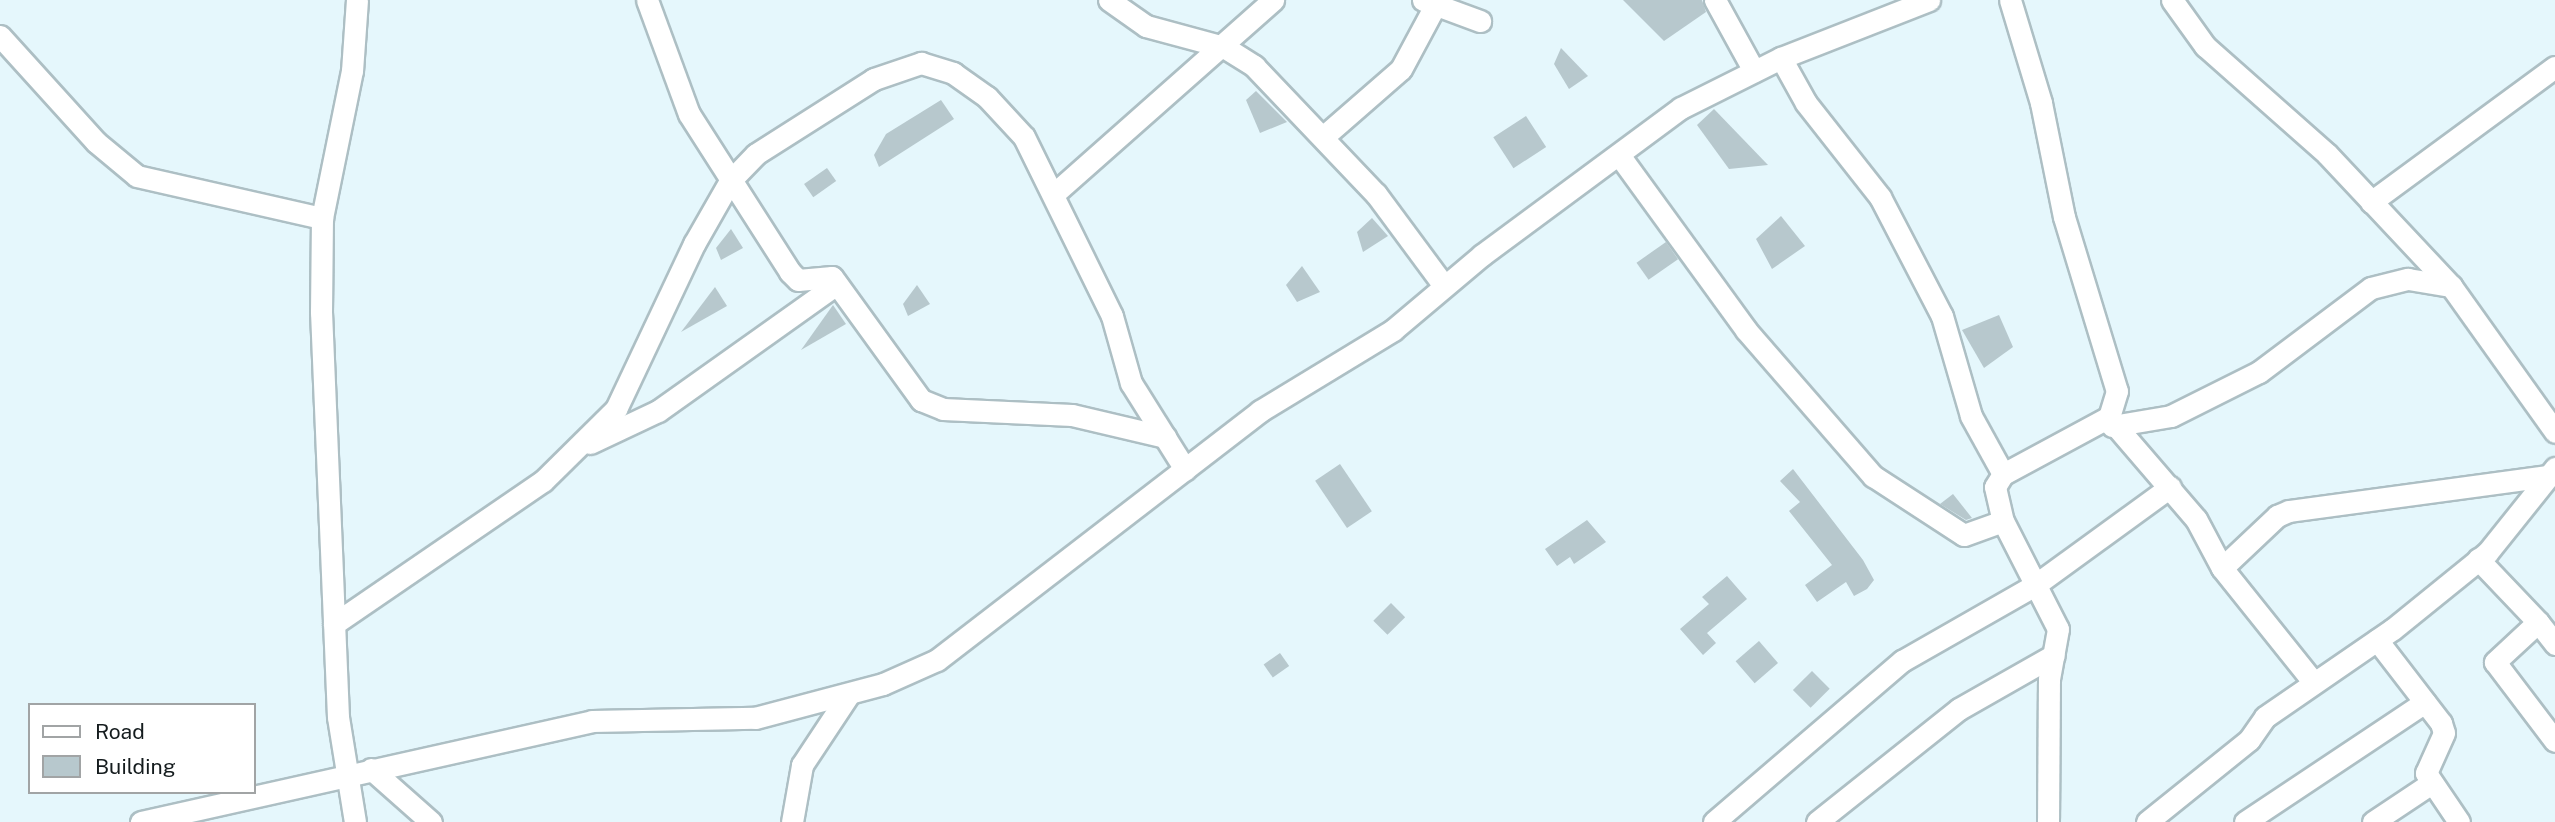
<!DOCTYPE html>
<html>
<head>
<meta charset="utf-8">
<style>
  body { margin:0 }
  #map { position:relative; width:2555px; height:822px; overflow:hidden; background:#e5f7fc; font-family:"Public Sans",sans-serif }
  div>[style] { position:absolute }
  .building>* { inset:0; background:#b7c8cd; transform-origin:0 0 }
  .roads { filter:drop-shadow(2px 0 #adbfc4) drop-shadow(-2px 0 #adbfc4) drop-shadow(0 2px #adbfc4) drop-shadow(0 -2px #adbfc4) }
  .minor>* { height:21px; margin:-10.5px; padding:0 10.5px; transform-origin:10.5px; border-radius:10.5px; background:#fff }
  span { translate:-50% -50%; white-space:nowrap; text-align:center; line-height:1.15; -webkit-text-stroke:6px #fff; paint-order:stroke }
  .legend { position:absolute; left:28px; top:703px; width:228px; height:91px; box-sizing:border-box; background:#fff; border:2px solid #a1a4a5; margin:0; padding:9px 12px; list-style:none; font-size:21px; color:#151c1e }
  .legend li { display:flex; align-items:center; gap:14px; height:35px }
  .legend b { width:35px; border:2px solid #a1a4a5 }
</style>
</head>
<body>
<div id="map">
  <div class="building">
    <div style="clip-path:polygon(1623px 0,1702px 0,1706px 12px,1664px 41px)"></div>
    <div style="clip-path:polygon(1561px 48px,1588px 76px,1569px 89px,1554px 64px)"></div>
    <div style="clip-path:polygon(1256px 91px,1287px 122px,1260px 133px,1246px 100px)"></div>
    <div style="clip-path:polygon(941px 100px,954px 119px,879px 167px,874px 155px,886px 134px)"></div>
    <div style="clip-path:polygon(1714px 109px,1768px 165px,1729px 169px,1697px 125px)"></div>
    <div style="left:1526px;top:116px;width:37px;height:39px;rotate:57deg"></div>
    <div style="left:827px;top:168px;width:16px;height:28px;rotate:55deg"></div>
    <div style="clip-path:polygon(1781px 216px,1805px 246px,1772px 269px,1756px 239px)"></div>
    <div style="clip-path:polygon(1372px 218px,1388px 236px,1363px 252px,1357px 232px)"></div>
    <div style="clip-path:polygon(731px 229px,743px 248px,721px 260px,716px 248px)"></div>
    <div style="left:1666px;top:242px;width:21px;height:36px;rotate:55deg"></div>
    <div style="clip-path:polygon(1302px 266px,1320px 292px,1297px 302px,1286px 285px)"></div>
    <div style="clip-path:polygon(917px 285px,930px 304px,908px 316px,903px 304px)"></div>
    <div style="clip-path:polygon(715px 287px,727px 306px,681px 332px)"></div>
    <div style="clip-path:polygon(833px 305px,846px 324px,801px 350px)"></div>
    <div style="clip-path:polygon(1999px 315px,2013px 347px,1984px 368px,1962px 330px)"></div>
    <div style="left:1340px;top:464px;width:57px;height:30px;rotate:56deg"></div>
    <div style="clip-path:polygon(1793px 469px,1863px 560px,1874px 580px,1867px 589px,1854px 596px,1846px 582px,1817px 602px,1805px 585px,1832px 565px,1789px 511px,1800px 502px,1780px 481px)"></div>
    <div style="clip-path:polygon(1953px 494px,1972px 518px,1966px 520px,1940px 504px)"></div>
    <div style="clip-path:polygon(1587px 520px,1606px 542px,1574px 564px,1570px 557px,1557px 566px,1545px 549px)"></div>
    <div style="clip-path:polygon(1727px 576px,1747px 599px,1707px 633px,1716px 643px,1703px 655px,1680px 629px,1709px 604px,1702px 597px)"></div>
    <div style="left:1391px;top:603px;width:20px;height:25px;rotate:45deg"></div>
    <div style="left:1759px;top:641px;width:29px;height:31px;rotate:49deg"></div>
    <div style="left:1280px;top:653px;width:16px;height:20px;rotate:55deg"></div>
    <div style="left:1812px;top:671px;width:25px;height:27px;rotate:45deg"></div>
  </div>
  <div class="roads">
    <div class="minor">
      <div style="left:647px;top:0;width:121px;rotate:69.8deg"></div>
      <div style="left:689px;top:114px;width:188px;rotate:57.4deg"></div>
      <div style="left:790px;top:272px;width:11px;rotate:45deg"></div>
      <div style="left:798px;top:280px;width:34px;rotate:-5deg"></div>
      <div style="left:832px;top:277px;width:152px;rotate:54.1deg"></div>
      <div style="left:921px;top:400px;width:24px;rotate:22deg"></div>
      <div style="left:943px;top:409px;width:129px;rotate:2.7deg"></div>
      <div style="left:1072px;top:415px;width:96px;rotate:13.3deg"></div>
      <div style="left:1109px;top:0;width:45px;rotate:35.1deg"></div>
      <div style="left:1146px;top:26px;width:81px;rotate:15.1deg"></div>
      <div style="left:1224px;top:47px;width:36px;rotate:32deg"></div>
      <div style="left:1254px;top:66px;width:177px;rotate:46.4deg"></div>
      <div style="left:1376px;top:194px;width:114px;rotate:53.5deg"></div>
      <div style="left:1423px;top:0;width:61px;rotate:20.2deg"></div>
      <div style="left:1715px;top:0;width:81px;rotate:61.2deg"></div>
      <div style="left:2010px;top:0;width:108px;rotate:73.2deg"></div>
      <div style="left:2041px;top:103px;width:116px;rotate:78.6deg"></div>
      <div style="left:2064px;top:217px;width:182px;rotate:73.1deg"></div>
      <div style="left:2117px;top:391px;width:27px;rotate:107deg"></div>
      <div style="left:2109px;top:417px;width:120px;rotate:151.7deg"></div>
      <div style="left:2003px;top:474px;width:15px;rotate:122deg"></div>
      <div style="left:1995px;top:487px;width:35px;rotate:77deg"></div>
      <div style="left:2003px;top:521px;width:121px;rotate:63deg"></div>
      <div style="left:2058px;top:629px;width:51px;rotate:100.2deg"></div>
      <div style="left:2049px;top:679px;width:143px;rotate:90.4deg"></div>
      <div style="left:2172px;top:0;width:57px;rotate:54.3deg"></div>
      <div style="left:2205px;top:46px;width:163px;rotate:41.5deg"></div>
      <div style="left:2327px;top:154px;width:181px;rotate:46.8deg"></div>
      <div style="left:2451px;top:286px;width:179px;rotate:54.5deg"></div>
      <div style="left:0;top:36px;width:143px;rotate:47.8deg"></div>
      <div style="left:96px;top:142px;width:53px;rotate:39.7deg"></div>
      <div style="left:137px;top:176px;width:190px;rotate:12.8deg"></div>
      <div style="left:1781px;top:58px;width:51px;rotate:60.9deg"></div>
      <div style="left:1806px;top:103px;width:120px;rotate:51.8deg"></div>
      <div style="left:1880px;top:197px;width:134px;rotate:62.5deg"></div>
      <div style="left:1942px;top:316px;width:104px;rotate:73.8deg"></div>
      <div style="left:1971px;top:416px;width:66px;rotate:61.1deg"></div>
      <div style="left:1323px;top:137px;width:103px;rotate:-41.1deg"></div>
      <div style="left:1401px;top:69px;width:78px;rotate:-61.8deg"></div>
      <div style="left:1619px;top:155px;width:216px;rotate:54deg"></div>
      <div style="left:1746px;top:330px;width:194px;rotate:49deg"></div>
      <div style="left:1873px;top:476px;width:108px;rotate:33deg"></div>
      <div style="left:1964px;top:535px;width:41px;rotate:-19.7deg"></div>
      <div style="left:1056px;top:192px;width:290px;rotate:-41.5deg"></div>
      <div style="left:2371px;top:202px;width:228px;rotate:-36.3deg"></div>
      <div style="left:2109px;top:418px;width:133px;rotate:49.3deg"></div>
      <div style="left:2196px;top:519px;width:55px;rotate:62deg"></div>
      <div style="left:2222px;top:568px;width:147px;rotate:51.3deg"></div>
      <div style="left:2112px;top:426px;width:60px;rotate:-9.6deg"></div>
      <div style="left:2171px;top:416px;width:98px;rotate:-26.6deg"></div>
      <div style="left:2259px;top:372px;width:140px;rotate:-36.9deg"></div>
      <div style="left:2371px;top:288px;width:38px;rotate:-14deg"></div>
      <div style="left:2408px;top:279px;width:44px;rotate:9.2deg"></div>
      <div style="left:590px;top:443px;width:75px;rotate:-25.2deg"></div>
      <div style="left:658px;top:411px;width:219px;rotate:-35.4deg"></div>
      <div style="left:2478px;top:559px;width:87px;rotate:46.4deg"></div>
      <div style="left:2538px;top:622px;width:59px;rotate:137.1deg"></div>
      <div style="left:2495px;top:662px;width:99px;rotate:52.8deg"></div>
      <div style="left:2222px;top:568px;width:76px;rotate:-43.4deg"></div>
      <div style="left:2277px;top:516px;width:13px;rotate:-23deg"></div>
      <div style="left:2289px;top:511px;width:262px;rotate:-7.7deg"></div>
      <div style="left:2538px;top:622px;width:28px;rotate:52deg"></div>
      <div style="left:334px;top:624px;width:253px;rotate:-34.4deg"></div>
      <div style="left:543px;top:481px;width:103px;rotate:-44.6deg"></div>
      <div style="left:616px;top:409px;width:183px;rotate:-64.7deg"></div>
      <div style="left:694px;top:244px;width:73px;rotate:-60.3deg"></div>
      <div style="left:730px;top:181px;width:37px;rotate:-46deg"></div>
      <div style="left:756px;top:154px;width:140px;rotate:-32.4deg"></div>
      <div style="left:874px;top:79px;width:50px;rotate:-18.8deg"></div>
      <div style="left:921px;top:63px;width:34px;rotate:17deg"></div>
      <div style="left:953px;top:73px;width:42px;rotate:35.2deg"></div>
      <div style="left:987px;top:97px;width:54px;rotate:47.2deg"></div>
      <div style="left:1024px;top:137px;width:199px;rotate:63.8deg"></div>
      <div style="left:1112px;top:316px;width:70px;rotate:74.2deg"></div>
      <div style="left:1131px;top:383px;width:102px;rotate:57.9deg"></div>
      <div style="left:2377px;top:640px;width:105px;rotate:52.4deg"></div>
      <div style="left:2441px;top:723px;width:10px;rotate:73deg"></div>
      <div style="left:2444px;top:733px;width:44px;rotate:114.2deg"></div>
      <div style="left:2426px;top:773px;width:59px;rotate:56deg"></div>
      <div style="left:371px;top:769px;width:80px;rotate:41.5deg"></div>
      <div style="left:141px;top:822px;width:462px;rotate:-12.6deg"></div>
      <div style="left:592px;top:721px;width:163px;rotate:-1.1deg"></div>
      <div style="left:755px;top:718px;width:132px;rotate:-14.9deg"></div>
      <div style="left:883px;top:684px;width:59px;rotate:-24deg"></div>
      <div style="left:937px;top:660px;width:408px;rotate:-37.6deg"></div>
      <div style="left:1260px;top:411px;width:156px;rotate:-31.3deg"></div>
      <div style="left:1393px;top:330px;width:116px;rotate:-40.1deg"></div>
      <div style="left:1482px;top:255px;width:247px;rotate:-36.5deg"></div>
      <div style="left:1681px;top:108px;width:112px;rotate:-26.6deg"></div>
      <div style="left:1781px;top:58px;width:159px;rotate:-21.4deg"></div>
      <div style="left:355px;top:822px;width:106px;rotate:-99.2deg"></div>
      <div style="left:338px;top:717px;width:405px;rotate:-92.4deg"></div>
      <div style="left:321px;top:312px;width:94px;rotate:-89.4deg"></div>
      <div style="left:322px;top:218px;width:150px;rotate:-78.5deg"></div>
      <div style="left:352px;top:71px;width:71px;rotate:-86deg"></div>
      <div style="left:792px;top:822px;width:58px;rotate:-80deg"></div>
      <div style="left:802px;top:765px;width:85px;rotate:-56.5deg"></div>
      <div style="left:1714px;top:822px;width:248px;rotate:-40.6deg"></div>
      <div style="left:1902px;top:661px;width:153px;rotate:-29.7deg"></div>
      <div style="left:2035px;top:585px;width:167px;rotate:-36deg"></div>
      <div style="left:1817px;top:822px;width:181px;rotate:-38.5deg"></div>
      <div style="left:1959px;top:709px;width:109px;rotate:-29.6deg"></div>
      <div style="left:2147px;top:822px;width:131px;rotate:-38.8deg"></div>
      <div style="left:2249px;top:740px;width:28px;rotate:-55deg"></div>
      <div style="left:2265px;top:717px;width:155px;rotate:-34.5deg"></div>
      <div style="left:2393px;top:629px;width:121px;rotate:-39deg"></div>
      <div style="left:2487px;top:553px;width:109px;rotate:-51.3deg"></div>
      <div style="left:2245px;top:822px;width:216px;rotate:-33.7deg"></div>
      <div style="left:2373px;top:822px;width:69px;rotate:-33.7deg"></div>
    </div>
  </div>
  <ul class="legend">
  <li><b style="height:9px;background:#fff"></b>Road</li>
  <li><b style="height:19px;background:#b7c8cd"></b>Building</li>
  </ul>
</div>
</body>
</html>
